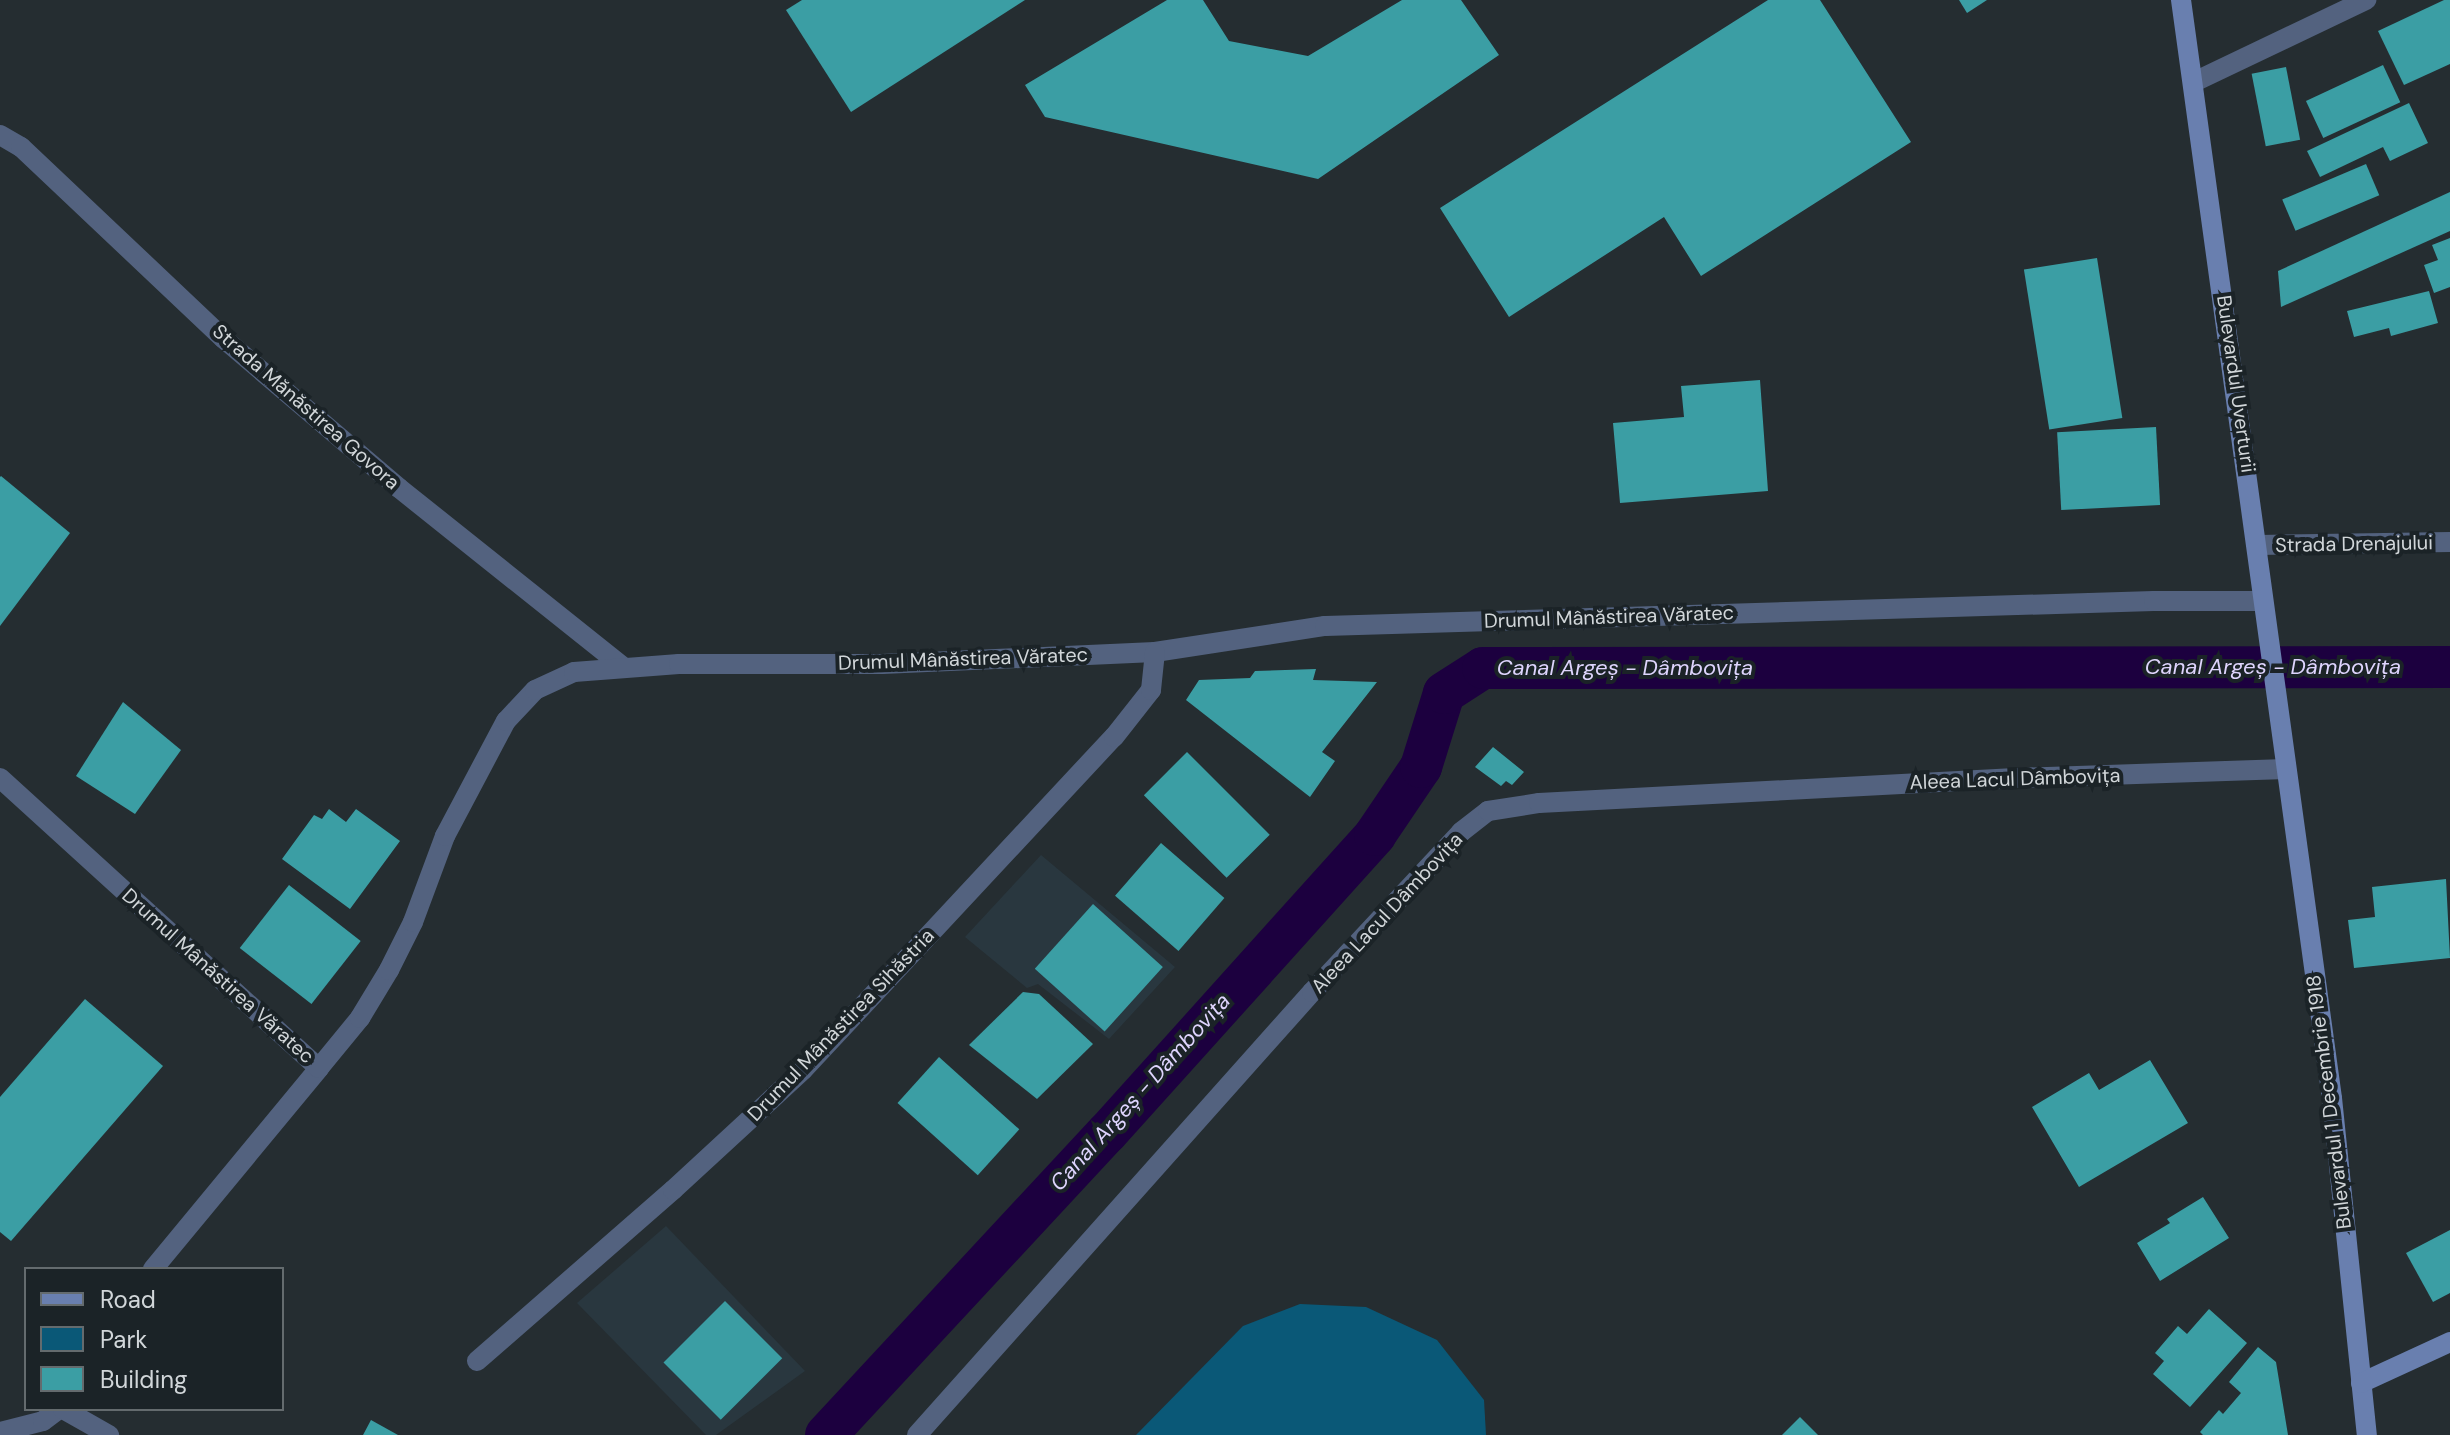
<!DOCTYPE html>
<html>
<head>
<meta charset="utf-8">
<style>
  body { margin:0 }
  #map { position:relative; width:2450px; height:1435px; overflow:hidden; background:#252d31; font-family:"DM Sans",sans-serif }
  div>[style] { position:absolute }
  .built>* { inset:0; background:#29373f }
  .green>* { inset:0; background:#0a5877 }
  .canal>* { height:42px; margin:-21px; padding:0 21px; transform-origin:21px; border-radius:21px; background:#1c003f }
  .building>* { inset:0; background:#3b9ea4; transform-origin:0 0 }
  .lane>* { height:20px; margin:-10px; padding:0 10px; transform-origin:10px; border-radius:10px; background:#53627f }
  .street>* { height:20px; margin:-10px; padding:0 10px; transform-origin:10px; border-radius:10px; background:#53627f }
  .secondary>* { height:20px; margin:-10px; padding:0 10px; transform-origin:10px; border-radius:10px; background:#697faf }
  span { translate:-50% -50%; white-space:nowrap; text-align:center; line-height:1.15; -webkit-text-stroke:8px #1b2327; paint-order:stroke }
  .street-label { font-size:20px; color:#d1d6d9 }
  .water-label { font-size:22px; color:#ded4fd; font-style:italic }
  .legend { position:absolute; left:24px; top:1267px; width:260px; height:144px; box-sizing:border-box; background:#1b2327; border:2px solid #646b6e; margin:0; padding:10px 14px; list-style:none; font-size:24px; color:#d1d6d9 }
  .legend li { display:flex; align-items:center; gap:16px; height:40px }
  .legend b { width:40px; border:2px solid #646b6e }
</style>
</head>
<body>
<div id="map">
  <div class="built">
    <div style="clip-path:polygon(1041px 855px,1175px 967px,1109px 1039px,1038px 984px,1027px 988px,965px 937px)"></div>
    <div style="clip-path:polygon(666px 1226px,805px 1371px,716px 1435px,706px 1435px,577px 1303px)"></div>
  </div>
  <div class="green">
    <div style="clip-path:polygon(1300px 1304px,1366px 1307px,1437px 1340px,1484px 1400px,1486px 1435px,1136px 1435px,1243px 1326px)"></div>
  </div>
  <div class="canal">
    <div style="left:826px;top:1435px;width:413px;rotate:-47.1deg"></div>
    <div style="left:1107px;top:1133px;width:401px;rotate:-48deg"></div>
    <div style="left:1375px;top:835px;width:82px;rotate:-55.9deg"></div>
    <div style="left:1421px;top:767px;width:77px;rotate:-72.7deg"></div>
    <div style="left:1444px;top:693px;width:46px;rotate:-32.7deg"></div>
    <div style="left:1483px;top:668px;width:967px;rotate:-0.06deg"></div>
  </div>
  <div class="building">
    <div style="clip-path:polygon(802px 0,1025px 0,851px 112px,786px 10px)"></div>
    <div style="clip-path:polygon(1167px 0,1203px 0,1229px 41px,1308px 56px,1402px 0,1461px 0,1499px 55px,1318px 179px,1045px 117px,1025px 85px)"></div>
    <div style="clip-path:polygon(1768px 0,1820px 0,1911px 142px,1701px 276px,1664px 217px,1509px 317px,1440px 208px)"></div>
    <div style="clip-path:polygon(1959px 0,1987px 0,1967px 13px)"></div>
    <div style="clip-path:polygon(2444px 0,2450px 0,2450px 64px,2404px 85px,2378px 31px)"></div>
    <div style="left:2383px;top:65px;width:41px;height:85px;rotate:65deg"></div>
    <div style="left:2286px;top:67px;width:74px;height:35px;rotate:79deg"></div>
    <div style="clip-path:polygon(2409px 103px,2428px 143px,2390px 161px,2383px 147px,2320px 177px,2307px 151px)"></div>
    <div style="left:2366px;top:164px;width:34px;height:91px;rotate:67deg"></div>
    <div style="clip-path:polygon(2450px 192px,2450px 231px,2281px 307px,2278px 271px)"></div>
    <div style="clip-path:polygon(2450px 238px,2450px 287px,2434px 293px,2424px 265px,2438px 260px,2432px 245px)"></div>
    <div style="left:2097px;top:258px;width:162px;height:74px;rotate:81deg"></div>
    <div style="clip-path:polygon(2429px 291px,2438px 323px,2391px 336px,2389px 328px,2354px 337px,2347px 311px)"></div>
    <div style="clip-path:polygon(1760px 380px,1768px 491px,1620px 503px,1613px 423px,1684px 417px,1681px 386px)"></div>
    <div style="left:2156px;top:427px;width:78px;height:99px;rotate:87deg"></div>
    <div style="clip-path:polygon(1px 476px,70px 533px,0 626px,0 477px)"></div>
    <div style="clip-path:polygon(1316px 669px,1313px 680px,1377px 682px,1322px 752px,1335px 761px,1310px 797px,1186px 700px,1199px 680px,1250px 678px,1255px 671px)"></div>
    <div style="clip-path:polygon(123px 702px,181px 750px,135px 814px,76px 776px)"></div>
    <div style="clip-path:polygon(1493px 747px,1524px 772px,1512px 785px,1506px 781px,1501px 786px,1475px 767px)"></div>
    <div style="left:1187px;top:752px;width:117px;height:61px;rotate:45deg"></div>
    <div style="clip-path:polygon(329px 809px,346px 822px,356px 809px,400px 841px,350px 909px,282px 859px,314px 815px,322px 819px)"></div>
    <div style="left:1161px;top:843px;width:84px;height:70px;rotate:41deg"></div>
    <div style="clip-path:polygon(2446px 879px,2450px 958px,2354px 968px,2348px 920px,2375px 917px,2372px 887px)"></div>
    <div style="left:289px;top:885px;width:91px;height:80px;rotate:38deg"></div>
    <div style="left:1093px;top:904px;width:94px;height:87px;rotate:42deg"></div>
    <div style="clip-path:polygon(1023px 992px,1039px 994px,1093px 1044px,1037px 1099px,969px 1045px)"></div>
    <div style="clip-path:polygon(85px 999px,163px 1066px,11px 1241px,0 1232px,0 1097px)"></div>
    <div style="left:939px;top:1057px;width:108px;height:62px;rotate:42deg"></div>
    <div style="clip-path:polygon(2150px 1060px,2188px 1123px,2079px 1187px,2032px 1107px,2089px 1073px,2099px 1090px)"></div>
    <div style="clip-path:polygon(2203px 1197px,2229px 1238px,2160px 1281px,2137px 1243px,2170px 1223px,2167px 1219px)"></div>
    <div style="clip-path:polygon(2450px 1230px,2450px 1293px,2433px 1302px,2406px 1253px)"></div>
    <div style="left:725px;top:1301px;width:81px;height:87px;rotate:45deg"></div>
    <div style="clip-path:polygon(2209px 1309px,2247px 1343px,2190px 1407px,2153px 1374px,2164px 1361px,2155px 1353px,2178px 1326px,2187px 1334px)"></div>
    <div style="clip-path:polygon(2258px 1347px,2276px 1362px,2288px 1435px,2203px 1435px,2200px 1432px,2219px 1410px,2223px 1414px,2241px 1393px,2229px 1382px)"></div>
    <div style="clip-path:polygon(1800px 1417px,1818px 1435px,1782px 1435px)"></div>
    <div style="clip-path:polygon(371px 1420px,398px 1435px,363px 1435px)"></div>
  </div>
  <div class="lane">
    <div style="left:0;top:135px;width:24px;rotate:30deg"></div>
    <div style="left:21px;top:147px;width:279px;rotate:43.4deg"></div>
    <div style="left:224px;top:339px;width:230px;rotate:40.4deg"></div>
    <div style="left:399px;top:488px;width:287px;rotate:38.6deg"></div>
    <div style="left:153px;top:1269px;width:261px;rotate:-50.4deg"></div>
    <div style="left:0;top:1432px;width:44px;rotate:-14.3deg"></div>
    <div style="left:43px;top:1421px;width:20px;rotate:-37deg"></div>
  </div>
  <div class="street">
    <div style="left:2194px;top:82px;width:191px;rotate:-25.5deg"></div>
    <div style="left:2258px;top:545px;width:192px;rotate:-0.9deg"></div>
    <div style="left:0;top:778px;width:431px;rotate:42.3deg"></div>
    <div style="left:319px;top:1068px;width:65px;rotate:-50.6deg"></div>
    <div style="left:360px;top:1018px;width:56px;rotate:-58.9deg"></div>
    <div style="left:389px;top:970px;width:54px;rotate:-63.4deg"></div>
    <div style="left:413px;top:922px;width:92px;rotate:-69.6deg"></div>
    <div style="left:445px;top:836px;width:130px;rotate:-62.1deg"></div>
    <div style="left:506px;top:721px;width:42px;rotate:-46.9deg"></div>
    <div style="left:535px;top:690px;width:43px;rotate:-24.8deg"></div>
    <div style="left:574px;top:672px;width:105px;rotate:-4.4deg"></div>
    <div style="left:679px;top:664px;width:203px"></div>
    <div style="left:882px;top:664px;width:273px;rotate:-2.5deg"></div>
    <div style="left:1155px;top:652px;width:172px;rotate:-8.7deg"></div>
    <div style="left:1325px;top:626px;width:829px;rotate:-1.73deg"></div>
    <div style="left:2154px;top:601px;width:109px"></div>
    <div style="left:477px;top:1361px;width:260px;rotate:-41.1deg"></div>
    <div style="left:673px;top:1190px;width:177px;rotate:-42.7deg"></div>
    <div style="left:803px;top:1070px;width:456px;rotate:-47deg"></div>
    <div style="left:1114px;top:737px;width:60px;rotate:-51.8deg"></div>
    <div style="left:1151px;top:690px;width:38px;rotate:-84deg"></div>
    <div style="left:63px;top:1409px;width:53px;rotate:29.5deg"></div>
    <div style="left:917px;top:1435px;width:594px;rotate:-48.28deg"></div>
    <div style="left:1312px;top:992px;width:219px;rotate:-47deg"></div>
    <div style="left:1461px;top:832px;width:34px;rotate:-38deg"></div>
    <div style="left:1488px;top:811px;width:52px;rotate:-8.9deg"></div>
    <div style="left:1539px;top:803px;width:477px;rotate:-3deg"></div>
    <div style="left:2015px;top:778px;width:271px;rotate:-1.9deg"></div>
  </div>
  <div class="secondary">
    <div style="left:2181px;top:0;width:1108px;rotate:82.17deg"></div>
    <div style="left:2332px;top:1098px;width:339px;rotate:84.1deg"></div>
    <div style="left:2361px;top:1383px;width:98px;rotate:-24.7deg"></div>
  </div>
  <div class="street-label">
    <span style="left:2236px;top:384px;rotate:82deg">Bulevardul Uverturii</span>
    <span style="left:306px;top:407px;rotate:41deg">Strada Mănăstirea Govora</span>
    <span style="left:2354px;top:544px;rotate:-1deg">Strada Drenajului</span>
    <span style="left:1609px;top:617px;rotate:-2deg">Drumul Mânăstirea Văratec</span>
    <span style="left:963px;top:659px;rotate:-2deg">Drumul Mânăstirea Văratec</span>
    <span style="left:2015px;top:779px;rotate:-2deg">Aleea Lacul Dâmbovița</span>
    <span style="left:1387px;top:913px;rotate:-47deg">Aleea Lacul Dâmbovița</span>
    <span style="left:218px;top:976px;rotate:42deg">Drumul Mânăstirea Văratec</span>
    <span style="left:841px;top:1025px;rotate:-46deg">Drumul Mânăstirea Sihăstria</span>
    <span style="left:2329px;top:1102px;rotate:-97deg">Bulevardul 1 Decembrie 1918</span>
  </div>
  <div class="water-label">
    <span style="left:2273px;top:667px">Canal Argeș - Dâmbovița</span>
    <span style="left:1625px;top:668px">Canal Argeș - Dâmbovița</span>
    <span style="left:1140px;top:1092px;rotate:-48deg">Canal Argeș - Dâmbovița</span>
  </div>
  <ul class="legend">
  <li><b style="height:10px;background:#697faf"></b>Road</li>
  <li><b style="height:22px;background:#0a5877"></b>Park</li>
  <li><b style="height:22px;background:#3b9ea4"></b>Building</li>
  </ul>
</div>
</body>
</html>
